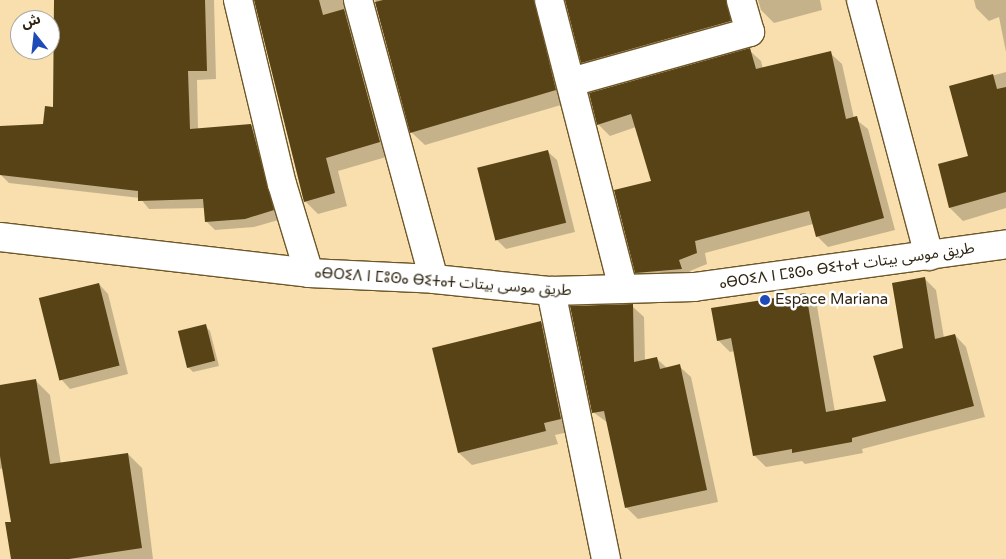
<!DOCTYPE html>
<html>
<head>
<meta charset="utf-8">
<style>
  body { margin:0 }
  #map { position:relative; width:1006px; height:559px; overflow:hidden; background:#f8dfad; font-family:"Varela Round","Noto Sans Arabic","Noto Sans Tifinagh",sans-serif }
  div>[style] { position:absolute }
  .shadow>* { inset:0; background:#0003 }
  .building>* { inset:0; background:#584317; transform-origin:0 0 }
  .roads { filter:drop-shadow(1px 0 #6d5729) drop-shadow(-1px 0 #6d5729) drop-shadow(0 1px #6d5729) drop-shadow(0 -1px #6d5729) }
  .minor>* { height:28px; margin:-14px; padding:0 14px; transform-origin:14px; border-radius:14px; background:#fff }
  .dots>* { width:14px; height:14px; translate:-50% -50%; box-sizing:border-box; border:2px solid #fff; border-radius:50% }
  span { translate:-50% -50%; white-space:nowrap; text-align:center; line-height:1.15; -webkit-text-stroke:5px #fff; paint-order:stroke }
  .street-label { font-size:15px; color:#2f2512 }
  .poi-label { font-size:15px; color:#2f2512 }
  .left { translate:0 -50%; text-align:left }
  .north { position:absolute; left:10px; top:10px; width:50px; height:50px; box-sizing:border-box; background:#fff; border:1px solid #aca8a0; border-radius:50%; rotate:344deg; font-size:14px; font-weight:700; line-height:20px; text-align:center; color:#2f2512 }
  .north::after { content:''; display:block; margin:auto; width:18px; height:22px; background:#1f4bb8; clip-path:polygon(50% 0,100% 100%,50% 72%,0 100%) }
</style>
</head>
<body>
<div id="map">
  <div class="shadow">
    <div style="clip-path:polygon(55px 0,214px 0,216px 79px,197px 80px,198px 129px,251px 125px,260px 134px,282px 219px,254px 227px,215px 230px,206px 221px,205px 208px,149px 209px,140px 198px,9px 183px,0 174px,0 128px,44px 125px,55px 109px)"></div>
    <div style="clip-path:polygon(255px 0,364px 0,393px 155px,338px 171px,347px 206px,318px 214px,305px 201px)"></div>
    <div style="clip-path:polygon(375px 0,554px 0,568px 103px,425px 145px,411px 132px)"></div>
    <div style="clip-path:polygon(566px 0,747px 0,743px 34px,595px 75px,582px 62px)"></div>
    <div style="clip-path:polygon(758px 0,820px 0,822px 10px,774px 23px,761px 10px)"></div>
    <div style="clip-path:polygon(974px 0,1006px 0,1006px 52px,999px 17px,989px 21px,976px 8px)"></div>
    <div style="clip-path:polygon(749px 50px,761px 61px,763px 69px,830px 53px,842px 64px,854px 118px,868px 129px,895px 230px,828px 247px,817px 236px,813px 224px,705px 253px,707px 264px,690px 271px,692px 280px,648px 284px,636px 272px,653px 181px,636px 127px,610px 136px,598px 124px)"></div>
    <div style="clip-path:polygon(1006px 72px,1006px 208px,963px 221px,950px 208px,939px 165px,969px 157px,950px 87px)"></div>
    <div style="clip-path:polygon(547px 151px,557px 160px,575px 232px,506px 249px,497px 240px)"></div>
    <div style="clip-path:polygon(925px 279px,936px 290px,944px 338px,955px 335px,966px 347px,985px 417px,862px 449px,863px 453px,805px 464px,802px 461px,766px 467px,755px 456px,735px 351px,730px 352px,719px 341px,712px 309px,805px 295px,817px 306px,835px 412px,887px 402px)"></div>
    <div style="clip-path:polygon(99px 284px,108px 294px,128px 374px,70px 389px,61px 379px)"></div>
    <div style="clip-path:polygon(632px 306px,644px 317px,645px 361px,657px 359px,667px 368px,679px 366px,691px 377px,718px 502px,638px 519px,627px 508px,608px 423px,593px 412px)"></div>
    <div style="clip-path:polygon(541px 322px,553px 334px,573px 431px,555px 435px,558px 444px,472px 465px,459px 453px,434px 349px)"></div>
    <div style="clip-path:polygon(205px 326px,210px 331px,219px 366px,193px 372px,188px 367px)"></div>
    <div style="clip-path:polygon(36px 381px,50px 395px,61px 464px,128px 454px,142px 468px,153px 559px,12px 559px,12px 523px,3px 468px,0 469px,0 387px)"></div>
  </div>
  <div class="building">
    <div style="clip-path:polygon(54px 0,205px 0,207px 71px,188px 71px,190px 129px,251px 124px,274px 210px,245px 219px,205px 222px,203px 199px,138px 201px,138px 191px,0 175px,0 126px,43px 124px,45px 106px,53px 107px)"></div>
    <div style="clip-path:polygon(254px 0,319px 0,323px 15px,344px 9px,380px 142px,326px 158px,335px 193px,304px 202px)"></div>
    <div style="clip-path:polygon(383px 0,534px 0,556px 90px,410px 133px,375px 2px)"></div>
    <div style="clip-path:polygon(565px 0,726px 0,731px 21px,581px 63px)"></div>
    <div style="clip-path:polygon(750px 48px,756px 69px,831px 51px,846px 119px,857px 116px,884px 218px,816px 237px,809px 211px,695px 241px,697px 253px,679px 260px,682px 269px,635px 273px,614px 190px,651px 181px,631px 114px,597px 125px,589px 93px)"></div>
    <div style="clip-path:polygon(993px 74px,997px 89px,1006px 87px,1006px 192px,949px 208px,938px 164px,968px 156px,949px 86px)"></div>
    <div style="left:548px;top:150px;width:75px;height:73px;rotate:76deg"></div>
    <div style="clip-path:polygon(925px 277px,935px 339px,955px 334px,974px 406px,852px 438px,852px 442px,792px 453px,792px 449px,753px 456px,731px 338px,717px 341px,711px 308px,806px 293px,826px 412px,886px 401px,873px 356px,903px 348px,892px 283px)"></div>
    <div style="left:99px;top:283px;width:85px;height:62px;rotate:76deg"></div>
    <div style="clip-path:polygon(633px 304px,634px 362px,657px 357px,660px 369px,680px 364px,707px 490px,625px 508px,604px 411px,592px 413px,570px 306px)"></div>
    <div style="clip-path:polygon(541px 321px,561px 419px,544px 423px,546px 431px,458px 453px,432px 348px)"></div>
    <div style="left:206px;top:324px;width:38px;height:29px;rotate:76deg"></div>
    <div style="clip-path:polygon(36px 379px,50px 464px,128px 453px,142px 548px,69px 559px,11px 559px,5px 522px,11px 522px,0 456px,0 385px)"></div>
  </div>
  <div class="roads">
    <div class="minor">
      <div style="left:238px;top:0;width:189px;rotate:76.6deg"></div>
      <div style="left:282px;top:184px;width:93px;rotate:73.1deg"></div>
      <div style="left:358px;top:0;width:289px;rotate:74.8deg"></div>
      <div style="left:549px;top:0;width:298px;rotate:75.6deg"></div>
      <div style="left:861px;top:0;width:265px;rotate:75.1deg"></div>
      <div style="left:571px;top:82px;width:186px;rotate:-15.6deg"></div>
      <div style="left:750px;top:32px;width:33px;rotate:-106deg"></div>
      <div style="left:0;top:237px;width:311px;rotate:6.6deg"></div>
      <div style="left:309px;top:273px;width:125px;rotate:2.7deg"></div>
      <div style="left:434px;top:279px;width:118px;rotate:5.9deg"></div>
      <div style="left:551px;top:291px;width:143px;rotate:-1.6deg"></div>
      <div style="left:694px;top:287px;width:315px;rotate:-7.8deg"></div>
      <div style="left:551px;top:291px;width:274px;rotate:78.4deg"></div>
    </div>
  </div>
  <div class="dots">
    <div style="left:765px;top:300px;background:#1f4bb8"></div>
  </div>
  <div class="street-label">
    <span style="left:847px;top:266px;rotate:-8deg">ⴰⴱⵔⵉⴷ ⵏ ⵎⵓⵙⴰ ⴱⵉⵜⴰⵜ طريق موسى بيتات</span>
    <span style="left:443px;top:282px;rotate:4deg">ⴰⴱⵔⵉⴷ ⵏ ⵎⵓⵙⴰ ⴱⵉⵜⴰⵜ طريق موسى بيتات</span>
  </div>
  <div class="poi-label">
    <span class="left" style="left:775px;top:300px">Espace Mariana</span>
  </div>
  <div class="north">ش</div>
</div>
</body>
</html>
